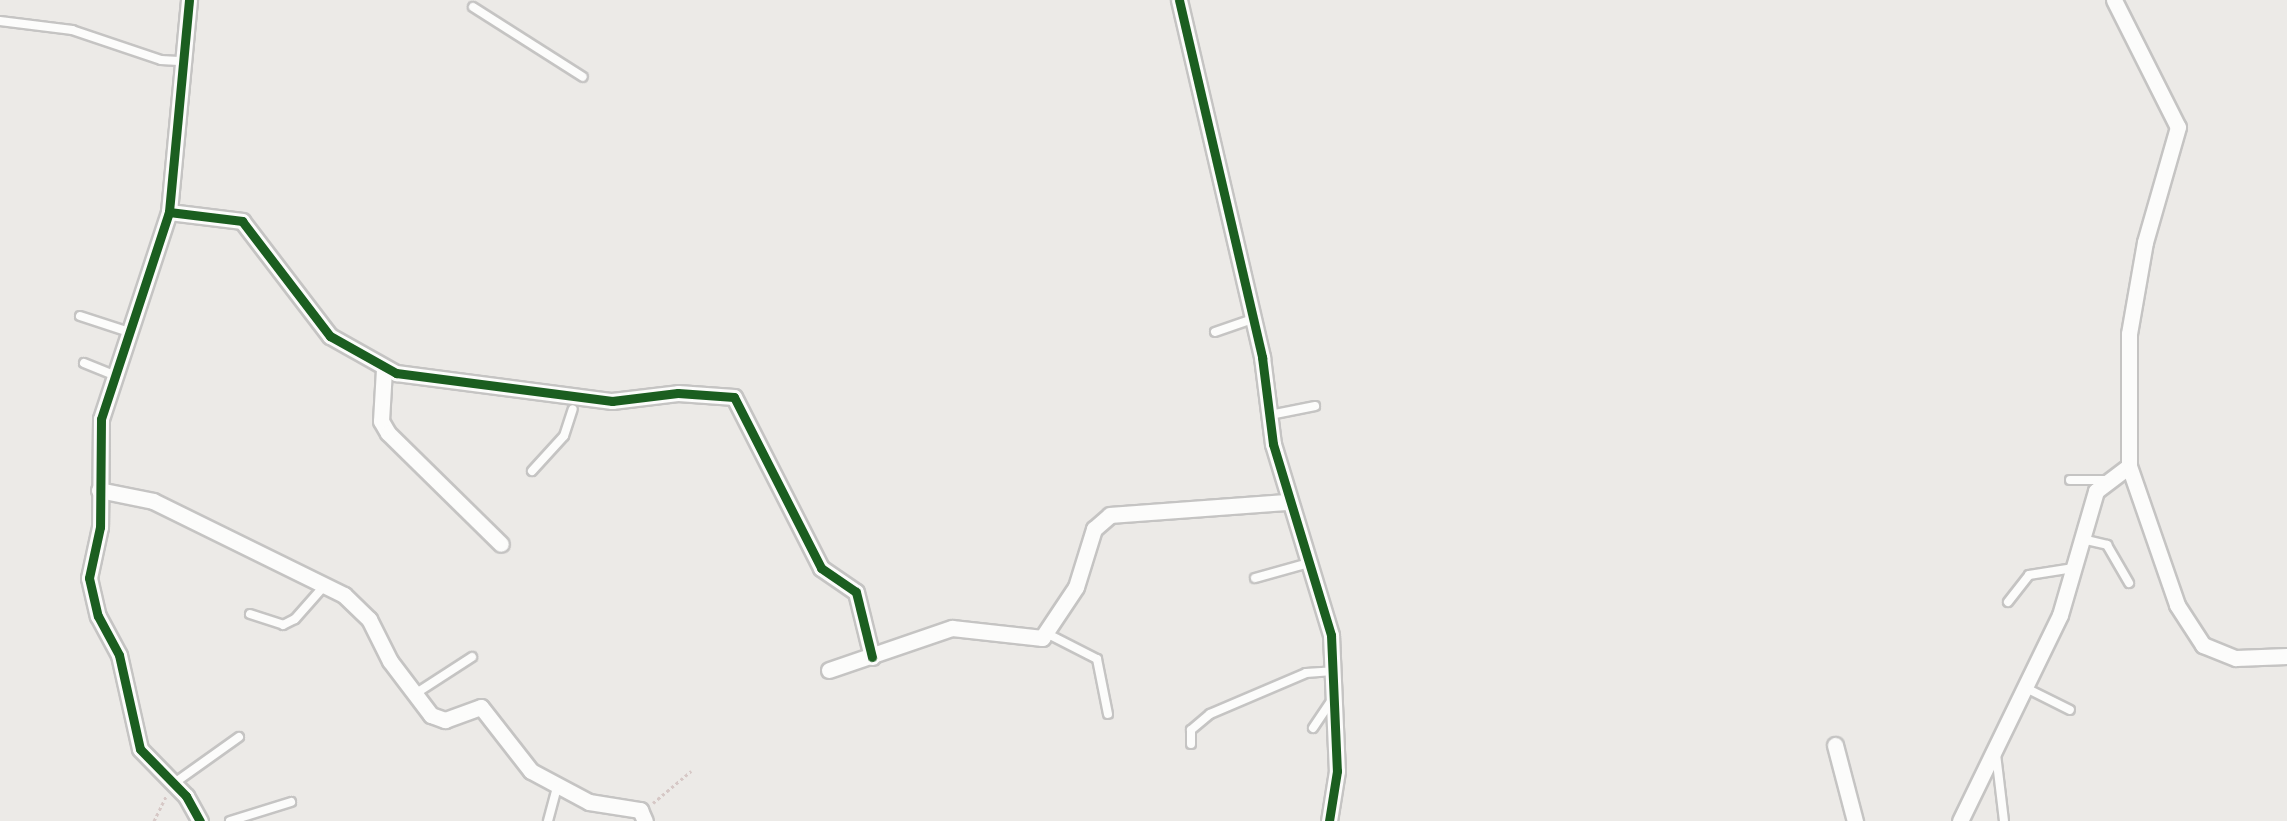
<!DOCTYPE html>
<html>
<head>
<meta charset="utf-8">
<style>
  body { margin:0 }
  #map { position:relative; width:2287px; height:821px; overflow:hidden; background:#eceae7; font-family:"DejaVu Sans",sans-serif }
  div>[style] { position:absolute }
  .path>* { height:3px; margin-top:-1.5px; transform-origin:0; background:repeating-linear-gradient(90deg,#d6c8c6 0 3px,transparent 0 6px) }
  .roads { filter:drop-shadow(2px 0 #c5c4c3) drop-shadow(-2px 0 #c5c4c3) drop-shadow(0 2px #c5c4c3) drop-shadow(0 -2px #c5c4c3) }
  .service>* { height:8px; margin:-4px; padding:0 4px; transform-origin:4px; border-radius:4px; background:#fcfcfb }
  .minor>* { height:15px; margin:-7.5px; padding:0 7.5px; transform-origin:7.5px; border-radius:7.5px; background:#fcfcfb }
  .cycleway>* { height:9px; margin:-4.5px; padding:0 4.5px; transform-origin:4.5px; border-radius:4.5px; background:#1b5e20 }
  span { translate:-50% -50%; white-space:nowrap; text-align:center; line-height:1.15; -webkit-text-stroke:4.5px #fff; paint-order:stroke }
</style>
</head>
<body>
<div id="map">
  <div class="path">
    <div style="left:653px;top:803px;width:50px;rotate:-40.1deg"></div>
    <div style="left:154px;top:821px;width:28px;rotate:-64deg"></div>
  </div>
  <div class="roads">
    <div class="service">
      <div style="left:473px;top:7px;width:130px;rotate:32.5deg"></div>
      <div style="left:0;top:21px;width:73px;rotate:7.1deg"></div>
      <div style="left:72px;top:30px;width:94px;rotate:18.6deg"></div>
      <div style="left:161px;top:60px;width:22px;rotate:3deg"></div>
      <div style="left:80px;top:316px;width:52px;rotate:18.1deg"></div>
      <div style="left:1215px;top:332px;width:39px;rotate:-19deg"></div>
      <div style="left:84px;top:363px;width:32px;rotate:22deg"></div>
      <div style="left:1270px;top:415px;width:46px;rotate:-11.3deg"></div>
      <div style="left:532px;top:471px;width:47px;rotate:-47.6deg"></div>
      <div style="left:564px;top:436px;width:28px;rotate:-72deg"></div>
      <div style="left:2070px;top:480px;width:35px"></div>
      <div style="left:2082px;top:539px;width:26px;rotate:13deg"></div>
      <div style="left:2107px;top:545px;width:44px;rotate:59.9deg"></div>
      <div style="left:1255px;top:578px;width:56px;rotate:-15.5deg"></div>
      <div style="left:2008px;top:602px;width:34px;rotate:-52deg"></div>
      <div style="left:2029px;top:575px;width:45px;rotate:-9deg"></div>
      <div style="left:250px;top:614px;width:35px;rotate:18deg"></div>
      <div style="left:283px;top:625px;width:13px;rotate:-27deg"></div>
      <div style="left:295px;top:619px;width:45px;rotate:-48.6deg"></div>
      <div style="left:1048px;top:634px;width:55px;rotate:27deg"></div>
      <div style="left:1097px;top:659px;width:56px;rotate:78.7deg"></div>
      <div style="left:2026px;top:688px;width:49px;rotate:26.6deg"></div>
      <div style="left:415px;top:694px;width:68px;rotate:-33deg"></div>
      <div style="left:1313px;top:728px;width:34px;rotate:-56deg"></div>
      <div style="left:1191px;top:744px;width:14px;rotate:-90deg"></div>
      <div style="left:1191px;top:730px;width:25px;rotate:-40deg"></div>
      <div style="left:1210px;top:714px;width:104px;rotate:-23.1deg"></div>
      <div style="left:1306px;top:673px;width:27px;rotate:-4deg"></div>
      <div style="left:1996px;top:754px;width:67px;rotate:83.2deg"></div>
      <div style="left:173px;top:784px;width:81px;rotate:-35.5deg"></div>
      <div style="left:230px;top:821px;width:64px;rotate:-17.3deg"></div>
      <div style="left:548px;top:821px;width:35px;rotate:-75deg"></div>
    </div>
    <div class="minor">
      <div style="left:189px;top:0;width:213px;rotate:95.4deg"></div>
      <div style="left:169px;top:212px;width:218px;rotate:108.2deg"></div>
      <div style="left:101px;top:419px;width:108px;rotate:90.5deg"></div>
      <div style="left:100px;top:527px;width:52px;rotate:102.2deg"></div>
      <div style="left:89px;top:578px;width:39px;rotate:77deg"></div>
      <div style="left:98px;top:616px;width:44px;rotate:61.7deg"></div>
      <div style="left:119px;top:655px;width:96px;rotate:77.4deg"></div>
      <div style="left:140px;top:749px;width:66px;rotate:45.6deg"></div>
      <div style="left:186px;top:796px;width:29px;rotate:61deg"></div>
      <div style="left:1179px;top:0;width:367px;rotate:76.9deg"></div>
      <div style="left:1262px;top:357px;width:88px;rotate:82.8deg"></div>
      <div style="left:1273px;top:444px;width:200px;rotate:73.1deg"></div>
      <div style="left:1331px;top:635px;width:136px;rotate:87.5deg"></div>
      <div style="left:1337px;top:771px;width:51px;rotate:99.1deg"></div>
      <div style="left:2114px;top:0;width:142px;rotate:63.3deg"></div>
      <div style="left:2178px;top:127px;width:120px;rotate:106deg"></div>
      <div style="left:2145px;top:242px;width:93px;rotate:99.9deg"></div>
      <div style="left:2129px;top:334px;width:132px;rotate:90deg"></div>
      <div style="left:2129px;top:466px;width:147px;rotate:70.9deg"></div>
      <div style="left:2177px;top:605px;width:48px;rotate:57deg"></div>
      <div style="left:2203px;top:645px;width:35px;rotate:22deg"></div>
      <div style="left:2236px;top:658px;width:51px;rotate:-2.2deg"></div>
      <div style="left:169px;top:212px;width:74px;rotate:7deg"></div>
      <div style="left:242px;top:221px;width:145px;rotate:52.6deg"></div>
      <div style="left:330px;top:336px;width:76px;rotate:29.3deg"></div>
      <div style="left:396px;top:373px;width:218px;rotate:7.4deg"></div>
      <div style="left:612px;top:401px;width:66px;rotate:-6.9deg"></div>
      <div style="left:678px;top:393px;width:56px;rotate:4.1deg"></div>
      <div style="left:734px;top:397px;width:192px;rotate:63deg"></div>
      <div style="left:821px;top:568px;width:42px;rotate:34.4deg"></div>
      <div style="left:856px;top:592px;width:67px;rotate:76.2deg"></div>
      <div style="left:384px;top:369px;width:52px;rotate:93.3deg"></div>
      <div style="left:381px;top:421px;width:14px;rotate:60deg"></div>
      <div style="left:388px;top:433px;width:158px;rotate:44.5deg"></div>
      <div style="left:99px;top:490px;width:55px;rotate:11.5deg"></div>
      <div style="left:153px;top:501px;width:213px;rotate:26.2deg"></div>
      <div style="left:344px;top:595px;width:35px;rotate:44deg"></div>
      <div style="left:369px;top:619px;width:47px;rotate:63.4deg"></div>
      <div style="left:390px;top:661px;width:68px;rotate:52.8deg"></div>
      <div style="left:431px;top:715px;width:15px;rotate:20deg"></div>
      <div style="left:445px;top:720px;width:38px;rotate:-20deg"></div>
      <div style="left:481px;top:707px;width:81px;rotate:52deg"></div>
      <div style="left:531px;top:771px;width:66px;rotate:28.1deg"></div>
      <div style="left:589px;top:802px;width:52px;rotate:8.9deg"></div>
      <div style="left:640px;top:810px;width:12px;rotate:66deg"></div>
      <div style="left:829px;top:670px;width:130px;rotate:-18.9deg"></div>
      <div style="left:952px;top:628px;width:91px;rotate:6.3deg"></div>
      <div style="left:1042px;top:638px;width:61px;rotate:-56.3deg"></div>
      <div style="left:1076px;top:587px;width:61px;rotate:-72.8deg"></div>
      <div style="left:1094px;top:529px;width:21px;rotate:-41deg"></div>
      <div style="left:1110px;top:515px;width:179px;rotate:-4.2deg"></div>
      <div style="left:1835px;top:745px;width:79px;rotate:75.3deg"></div>
      <div style="left:1960px;top:821px;width:229px;rotate:-64.1deg"></div>
      <div style="left:2060px;top:615px;width:129px;rotate:-73.8deg"></div>
      <div style="left:2096px;top:491px;width:41px;rotate:-37.1deg"></div>
    </div>
  </div>
  <div class="cycleway">
    <div style="left:189px;top:0;width:213px;rotate:95.4deg"></div>
    <div style="left:169px;top:212px;width:218px;rotate:108.2deg"></div>
    <div style="left:101px;top:419px;width:108px;rotate:90.5deg"></div>
    <div style="left:100px;top:527px;width:52px;rotate:102.2deg"></div>
    <div style="left:89px;top:578px;width:39px;rotate:77deg"></div>
    <div style="left:98px;top:616px;width:44px;rotate:61.7deg"></div>
    <div style="left:119px;top:655px;width:96px;rotate:77.4deg"></div>
    <div style="left:140px;top:749px;width:66px;rotate:45.6deg"></div>
    <div style="left:186px;top:796px;width:29px;rotate:61deg"></div>
    <div style="left:1179px;top:0;width:367px;rotate:76.9deg"></div>
    <div style="left:1262px;top:357px;width:88px;rotate:82.8deg"></div>
    <div style="left:1273px;top:444px;width:200px;rotate:73.1deg"></div>
    <div style="left:1331px;top:635px;width:136px;rotate:87.5deg"></div>
    <div style="left:1337px;top:771px;width:51px;rotate:99.1deg"></div>
    <div style="left:169px;top:212px;width:74px;rotate:7deg"></div>
    <div style="left:242px;top:221px;width:145px;rotate:52.6deg"></div>
    <div style="left:330px;top:336px;width:76px;rotate:29.3deg"></div>
    <div style="left:396px;top:373px;width:218px;rotate:7.4deg"></div>
    <div style="left:612px;top:401px;width:66px;rotate:-6.9deg"></div>
    <div style="left:678px;top:393px;width:56px;rotate:4.1deg"></div>
    <div style="left:734px;top:397px;width:192px;rotate:63deg"></div>
    <div style="left:821px;top:568px;width:42px;rotate:34.4deg"></div>
    <div style="left:856px;top:592px;width:67px;rotate:76.2deg"></div>
  </div>
</div>
</body>
</html>
